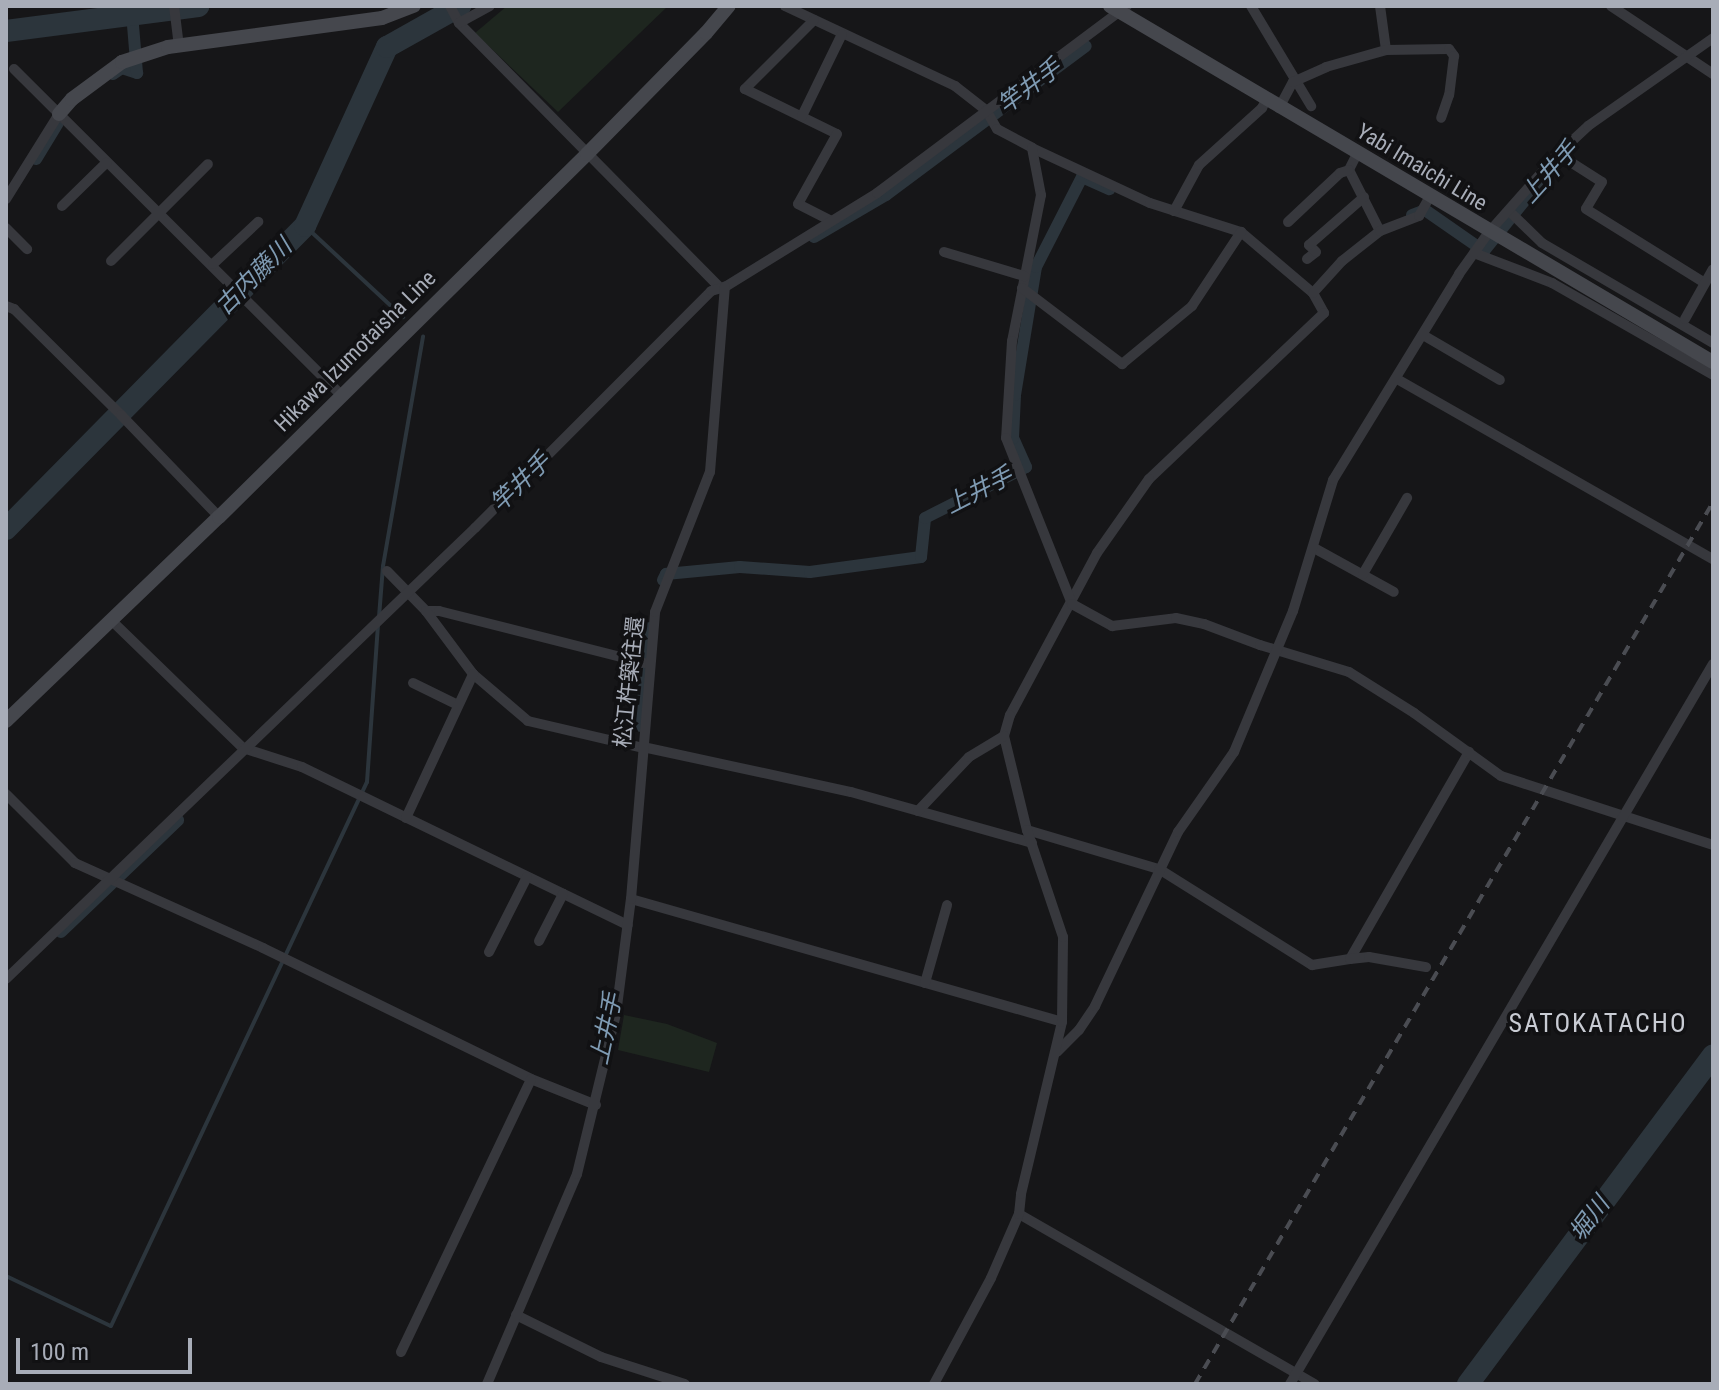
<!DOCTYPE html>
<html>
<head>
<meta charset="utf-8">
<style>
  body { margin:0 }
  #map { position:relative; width:1719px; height:1390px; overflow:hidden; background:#161618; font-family:"Roboto Condensed","Noto Sans JP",sans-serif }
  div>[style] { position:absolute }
  .green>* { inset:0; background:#1e261f }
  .stream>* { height:4px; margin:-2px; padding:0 2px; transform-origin:2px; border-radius:2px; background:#2c353c }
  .canal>* { height:12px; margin:-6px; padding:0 6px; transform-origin:6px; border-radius:6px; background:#2c353c }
  .river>* { height:22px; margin:-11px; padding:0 11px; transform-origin:11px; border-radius:11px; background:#2c353c }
  .street>* { height:10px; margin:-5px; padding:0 5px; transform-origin:5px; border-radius:5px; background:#37383d }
  .secondary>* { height:14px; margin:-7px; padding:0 7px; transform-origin:7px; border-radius:7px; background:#45474d }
  .rail>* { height:4px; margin-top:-2px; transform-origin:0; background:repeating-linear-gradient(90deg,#4a4c52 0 10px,transparent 0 18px) }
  span { translate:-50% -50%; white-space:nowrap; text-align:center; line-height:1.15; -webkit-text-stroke:7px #111113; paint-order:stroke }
  .street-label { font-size:22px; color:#a8adb8 }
  .water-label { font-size:24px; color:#7f9bb3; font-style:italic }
  .quarter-label { font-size:26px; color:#c9ccd4; letter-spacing:2px }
  .frame { position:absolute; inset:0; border:8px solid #a8adb8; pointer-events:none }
  .scale { position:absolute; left:16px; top:1338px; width:176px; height:36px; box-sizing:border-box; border:4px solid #a8adb8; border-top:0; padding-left:10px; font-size:24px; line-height:28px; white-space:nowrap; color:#a8adb8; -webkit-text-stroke:6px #111113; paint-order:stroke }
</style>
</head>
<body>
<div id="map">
  <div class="green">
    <div style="clip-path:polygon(507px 6px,668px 6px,558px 112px,475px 33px)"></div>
    <div style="clip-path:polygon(624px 1015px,667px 1024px,717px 1043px,709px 1072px,618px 1050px)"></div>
  </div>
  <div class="stream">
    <div style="left:305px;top:226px;width:134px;rotate:42.9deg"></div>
    <div style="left:379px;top:617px;width:51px;rotate:-85.5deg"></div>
    <div style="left:383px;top:566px;width:233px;rotate:-80.1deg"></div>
    <div style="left:6px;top:1276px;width:116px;rotate:25.5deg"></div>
    <div style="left:111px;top:1326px;width:601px;rotate:-64.8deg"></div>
    <div style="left:367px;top:782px;width:156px;rotate:-86deg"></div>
  </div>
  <div class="canal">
    <div style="left:113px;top:74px;width:11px;rotate:-34deg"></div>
    <div style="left:122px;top:68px;width:16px;rotate:18deg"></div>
    <div style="left:137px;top:73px;width:60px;rotate:-94.8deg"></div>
    <div style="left:36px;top:159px;width:42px;rotate:-58.6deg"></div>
    <div style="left:1412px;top:215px;width:14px;rotate:-21deg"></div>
    <div style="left:1425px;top:210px;width:72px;rotate:34.8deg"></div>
    <div style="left:1484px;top:251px;width:113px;rotate:-51.1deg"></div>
    <div style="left:814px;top:237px;width:83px;rotate:-30.3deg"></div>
    <div style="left:886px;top:195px;width:249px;rotate:-36.7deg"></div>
    <div style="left:663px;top:580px;width:7px;rotate:-63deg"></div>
    <div style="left:666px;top:574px;width:74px;rotate:-5.4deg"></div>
    <div style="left:740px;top:567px;width:70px;rotate:4.1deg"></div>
    <div style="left:810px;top:572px;width:112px;rotate:-7.7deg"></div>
    <div style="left:921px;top:557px;width:39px;rotate:-84deg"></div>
    <div style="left:925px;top:518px;width:113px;rotate:-26.8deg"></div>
    <div style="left:1026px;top:467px;width:32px;rotate:-114deg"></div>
    <div style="left:1013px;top:438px;width:43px;rotate:-87.3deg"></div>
    <div style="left:1015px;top:395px;width:130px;rotate:-80.7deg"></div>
    <div style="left:1036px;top:267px;width:101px;rotate:-62.9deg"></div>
    <div style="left:1082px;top:177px;width:30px;rotate:24deg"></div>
    <div style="left:641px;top:726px;width:98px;rotate:-85.3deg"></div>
    <div style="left:61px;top:932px;width:162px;rotate:-43.7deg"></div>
  </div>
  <div class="river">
    <div style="left:6px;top:31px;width:194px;rotate:-7.4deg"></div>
    <div style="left:6px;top:529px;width:426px;rotate:-45.4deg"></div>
    <div style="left:305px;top:226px;width:197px;rotate:-65.4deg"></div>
    <div style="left:387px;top:47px;width:84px;rotate:-29.3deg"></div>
    <div style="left:1468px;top:1384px;width:410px;rotate:-53.3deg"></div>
  </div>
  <div class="street">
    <div style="left:174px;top:6px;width:39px;rotate:83deg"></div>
    <div style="left:450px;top:6px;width:19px;rotate:62deg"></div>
    <div style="left:459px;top:23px;width:372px;rotate:45.4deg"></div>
    <div style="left:785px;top:6px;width:188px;rotate:25.2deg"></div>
    <div style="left:955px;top:86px;width:39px;rotate:38deg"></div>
    <div style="left:986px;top:110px;width:22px;rotate:60deg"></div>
    <div style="left:997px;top:129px;width:40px;rotate:28deg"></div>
    <div style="left:1032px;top:148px;width:130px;rotate:25deg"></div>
    <div style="left:1150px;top:203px;width:96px;rotate:17.7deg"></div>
    <div style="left:1241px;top:232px;width:94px;rotate:40.3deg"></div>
    <div style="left:1313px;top:293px;width:23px;rotate:61deg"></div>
    <div style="left:1324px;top:313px;width:241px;rotate:136.5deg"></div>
    <div style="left:1149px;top:479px;width:90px;rotate:125.1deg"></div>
    <div style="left:1097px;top:553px;width:184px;rotate:118.2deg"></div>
    <div style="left:1010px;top:715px;width:22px;rotate:106deg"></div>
    <div style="left:1004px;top:736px;width:97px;rotate:76.3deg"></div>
    <div style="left:1027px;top:830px;width:138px;rotate:16.5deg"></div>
    <div style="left:1159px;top:869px;width:181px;rotate:32.1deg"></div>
    <div style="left:1312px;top:965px;width:38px;rotate:-9deg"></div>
    <div style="left:1350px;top:959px;width:239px;rotate:-60.1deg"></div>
    <div style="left:1251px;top:6px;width:117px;rotate:59deg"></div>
    <div style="left:1380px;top:6px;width:44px;rotate:82.2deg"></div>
    <div style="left:1611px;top:6px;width:123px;rotate:33.7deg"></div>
    <div style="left:814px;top:20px;width:98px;rotate:135deg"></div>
    <div style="left:745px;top:89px;width:102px;rotate:26.1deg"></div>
    <div style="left:837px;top:134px;width:80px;rotate:119.1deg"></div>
    <div style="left:798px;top:204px;width:37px;rotate:27deg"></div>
    <div style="left:459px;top:23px;width:35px;rotate:-29deg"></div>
    <div style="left:14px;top:69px;width:462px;rotate:44.9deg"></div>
    <div style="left:1279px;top:108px;width:30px;rotate:-62deg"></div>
    <div style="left:1293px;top:82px;width:36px;rotate:-24deg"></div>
    <div style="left:1326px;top:67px;width:62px;rotate:-15.8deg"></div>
    <div style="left:1386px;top:50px;width:63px;rotate:-0.9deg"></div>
    <div style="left:1449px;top:49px;width:9px;rotate:54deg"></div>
    <div style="left:1454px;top:56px;width:39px;rotate:97deg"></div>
    <div style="left:1449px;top:95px;width:24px;rotate:109deg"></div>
    <div style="left:802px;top:116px;width:91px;rotate:-64deg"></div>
    <div style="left:1032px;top:148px;width:48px;rotate:79.2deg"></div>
    <div style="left:1041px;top:195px;width:149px;rotate:101.2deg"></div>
    <div style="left:1012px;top:341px;width:97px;rotate:93.5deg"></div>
    <div style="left:1006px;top:438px;width:179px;rotate:68.3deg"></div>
    <div style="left:1072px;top:604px;width:46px;rotate:28.8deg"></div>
    <div style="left:1112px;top:626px;width:64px;rotate:-7.1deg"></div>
    <div style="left:1176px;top:618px;width:29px;rotate:12deg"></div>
    <div style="left:1204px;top:624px;width:60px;rotate:20.6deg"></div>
    <div style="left:1260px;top:645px;width:93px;rotate:16.9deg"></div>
    <div style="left:1349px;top:672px;width:77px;rotate:32.2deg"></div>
    <div style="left:1414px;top:713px;width:107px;rotate:35.9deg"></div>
    <div style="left:1501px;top:776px;width:223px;rotate:18deg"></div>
    <div style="left:1357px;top:154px;width:18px;rotate:117deg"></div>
    <div style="left:1349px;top:170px;width:68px;rotate:63.1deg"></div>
    <div style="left:1558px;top:154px;width:52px;rotate:32.5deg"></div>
    <div style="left:1602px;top:182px;width:31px;rotate:121deg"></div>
    <div style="left:1586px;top:209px;width:140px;rotate:31.9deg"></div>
    <div style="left:6px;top:199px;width:100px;rotate:-58.1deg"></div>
    <div style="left:62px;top:206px;width:62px;rotate:-44.3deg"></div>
    <div style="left:1174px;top:211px;width:52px;rotate:-61.5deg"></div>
    <div style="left:1199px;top:165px;width:85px;rotate:-42.1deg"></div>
    <div style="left:1262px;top:108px;width:9px;rotate:-63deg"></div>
    <div style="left:1509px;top:211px;width:46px;rotate:44.1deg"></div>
    <div style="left:1542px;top:243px;width:198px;rotate:30.3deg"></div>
    <div style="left:1288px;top:222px;width:71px;rotate:-43.3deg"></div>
    <div style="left:1340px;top:173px;width:9px;rotate:-18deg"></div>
    <div style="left:6px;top:228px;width:30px;rotate:45deg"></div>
    <div style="left:944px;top:252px;width:84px;rotate:16.7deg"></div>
    <div style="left:1474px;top:253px;width:84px;rotate:21deg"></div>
    <div style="left:1552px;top:283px;width:185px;rotate:29.7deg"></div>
    <div style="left:1307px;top:259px;width:11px;rotate:-38deg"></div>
    <div style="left:1316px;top:252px;width:10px;rotate:-135deg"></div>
    <div style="left:1309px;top:245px;width:73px;rotate:-41.1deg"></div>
    <div style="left:111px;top:261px;width:137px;rotate:-45deg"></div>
    <div style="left:213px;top:264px;width:62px;rotate:-43deg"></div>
    <div style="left:1022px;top:288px;width:126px;rotate:37.2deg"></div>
    <div style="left:1122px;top:364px;width:91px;rotate:-39.6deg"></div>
    <div style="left:1192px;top:306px;width:89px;rotate:-56.5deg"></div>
    <div style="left:1313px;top:293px;width:43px;rotate:-47.8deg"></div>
    <div style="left:1342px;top:261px;width:48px;rotate:-38.3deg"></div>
    <div style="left:1380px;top:231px;width:42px;rotate:-21deg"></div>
    <div style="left:1419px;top:216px;width:21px;rotate:-61deg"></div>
    <div style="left:6px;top:306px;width:9px;rotate:21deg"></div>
    <div style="left:14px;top:309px;width:151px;rotate:44.7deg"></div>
    <div style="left:121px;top:415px;width:141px;rotate:46.1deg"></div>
    <div style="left:1685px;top:319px;width:57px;rotate:-60.8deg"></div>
    <div style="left:1423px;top:335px;width:89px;rotate:30.3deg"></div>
    <div style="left:1397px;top:379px;width:364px;rotate:29.7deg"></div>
    <div style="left:1314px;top:548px;width:91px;rotate:28.8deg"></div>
    <div style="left:387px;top:571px;width:56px;rotate:45.7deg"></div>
    <div style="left:426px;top:611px;width:13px"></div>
    <div style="left:439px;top:611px;width:217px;rotate:14.2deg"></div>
    <div style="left:1363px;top:574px;width:88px;rotate:-59.9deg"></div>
    <div style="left:426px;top:611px;width:79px;rotate:53.3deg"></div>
    <div style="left:473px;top:674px;width:72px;rotate:40.5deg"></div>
    <div style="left:528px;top:721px;width:118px;rotate:13.2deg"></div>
    <div style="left:111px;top:620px;width:184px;rotate:44.1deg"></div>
    <div style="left:243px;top:748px;width:62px;rotate:17.9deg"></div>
    <div style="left:302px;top:767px;width:362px;rotate:25.9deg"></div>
    <div style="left:413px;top:683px;width:50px;rotate:26.1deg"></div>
    <div style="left:643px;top:747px;width:213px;rotate:12.2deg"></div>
    <div style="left:851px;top:792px;width:188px;rotate:15.7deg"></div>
    <div style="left:6px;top:794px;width:98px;rotate:45deg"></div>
    <div style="left:75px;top:863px;width:206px;rotate:24.3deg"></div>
    <div style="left:263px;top:948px;width:298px;rotate:26deg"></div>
    <div style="left:531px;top:1079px;width:70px;rotate:21.8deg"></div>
    <div style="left:918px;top:811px;width:74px;rotate:-46.6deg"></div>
    <div style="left:969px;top:757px;width:41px;rotate:-31deg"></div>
    <div style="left:406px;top:818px;width:159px;rotate:-65deg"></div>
    <div style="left:631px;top:899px;width:448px;rotate:15.9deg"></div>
    <div style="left:539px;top:941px;width:53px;rotate:-62.9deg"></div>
    <div style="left:489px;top:952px;width:84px;rotate:-63.1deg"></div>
    <div style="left:1350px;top:959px;width:19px;rotate:-6deg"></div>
    <div style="left:1369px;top:957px;width:58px;rotate:10deg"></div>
    <div style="left:6px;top:979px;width:651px;rotate:-43.88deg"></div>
    <div style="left:475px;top:528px;width:334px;rotate:-45.1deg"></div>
    <div style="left:711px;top:291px;width:15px;rotate:-16deg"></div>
    <div style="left:725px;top:287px;width:179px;rotate:-31.7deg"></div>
    <div style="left:877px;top:193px;width:312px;rotate:-36.8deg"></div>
    <div style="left:925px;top:983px;width:81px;rotate:-74.2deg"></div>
    <div style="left:1057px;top:1052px;width:31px;rotate:-45deg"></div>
    <div style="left:1079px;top:1030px;width:29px;rotate:-56deg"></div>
    <div style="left:1095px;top:1006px;width:193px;rotate:-64.5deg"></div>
    <div style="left:1178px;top:832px;width:98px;rotate:-55deg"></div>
    <div style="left:1234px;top:752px;width:153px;rotate:-67.3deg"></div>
    <div style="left:1293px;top:611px;width:137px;rotate:-73deg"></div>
    <div style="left:1333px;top:480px;width:241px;rotate:-58.5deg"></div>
    <div style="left:1459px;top:274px;width:52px;rotate:-54.5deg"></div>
    <div style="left:1489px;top:232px;width:104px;rotate:-48.5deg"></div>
    <div style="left:1558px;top:154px;width:41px;rotate:-43deg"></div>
    <div style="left:1588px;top:126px;width:153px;rotate:-35.1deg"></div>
    <div style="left:1019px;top:1214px;width:341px;rotate:29.9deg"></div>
    <div style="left:516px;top:1315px;width:95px;rotate:26.3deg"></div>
    <div style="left:601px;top:1357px;width:88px;rotate:17.8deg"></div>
    <div style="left:401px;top:1352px;width:302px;rotate:-64.5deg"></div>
    <div style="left:487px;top:1384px;width:228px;rotate:-66.8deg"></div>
    <div style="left:577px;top:1174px;width:165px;rotate:-76.3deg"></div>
    <div style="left:616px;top:1014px;width:116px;rotate:-82.6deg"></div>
    <div style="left:631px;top:899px;width:288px;rotate:-85.2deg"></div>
    <div style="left:655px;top:612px;width:150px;rotate:-68.6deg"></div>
    <div style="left:710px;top:472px;width:186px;rotate:-85.4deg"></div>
    <div style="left:934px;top:1384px;width:120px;rotate:-61.7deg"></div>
    <div style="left:991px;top:1278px;width:70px;rotate:-66.4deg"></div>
    <div style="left:1019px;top:1214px;width:20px;rotate:-84deg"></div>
    <div style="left:1021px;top:1194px;width:177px;rotate:-76.6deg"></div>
    <div style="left:1062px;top:1022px;width:85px;rotate:-89.3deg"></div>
    <div style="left:1063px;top:937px;width:113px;rotate:-108.6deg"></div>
    <div style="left:1290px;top:1384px;width:835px;rotate:-59.57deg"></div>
  </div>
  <div class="secondary">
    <div style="left:1110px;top:6px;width:700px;rotate:30.56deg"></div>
    <div style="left:59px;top:114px;width:20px;rotate:-49deg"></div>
    <div style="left:72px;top:99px;width:62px;rotate:-36.5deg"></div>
    <div style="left:122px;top:62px;width:48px;rotate:-18.1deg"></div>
    <div style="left:168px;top:47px;width:216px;rotate:-7.7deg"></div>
    <div style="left:382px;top:18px;width:34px;rotate:-21deg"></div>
    <div style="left:6px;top:721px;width:295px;rotate:-43.8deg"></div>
    <div style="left:219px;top:517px;width:517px;rotate:-44.61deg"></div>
    <div style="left:587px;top:154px;width:170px;rotate:-45.5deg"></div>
    <div style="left:706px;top:33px;width:35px;rotate:-50deg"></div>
  </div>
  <div class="rail">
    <div style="left:1195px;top:1384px;width:1023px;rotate:-59.57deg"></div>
  </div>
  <div class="street-label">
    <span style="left:1422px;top:167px;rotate:31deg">Yabi Imaichi Line</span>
    <span style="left:355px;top:351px;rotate:-45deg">Hikawa Izumotaisha Line</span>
    <span style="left:629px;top:682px;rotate:-84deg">松江杵築往還</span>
  </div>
  <div class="water-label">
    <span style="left:1030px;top:87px;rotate:-37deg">竿井手</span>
    <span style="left:1550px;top:173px;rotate:-48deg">上井手</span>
    <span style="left:254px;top:277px;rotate:-45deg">古内藤川</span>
    <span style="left:521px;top:483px;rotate:-44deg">竿井手</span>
    <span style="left:979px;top:491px;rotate:-27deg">上井手</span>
    <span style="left:607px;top:1029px;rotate:-78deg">上井手</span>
    <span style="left:1590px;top:1219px;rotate:-53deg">堀川</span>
  </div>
  <div class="quarter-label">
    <span style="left:1598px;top:1024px">SATOKATACHO</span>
  </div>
  <div class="frame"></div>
  <div class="scale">100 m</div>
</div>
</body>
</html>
